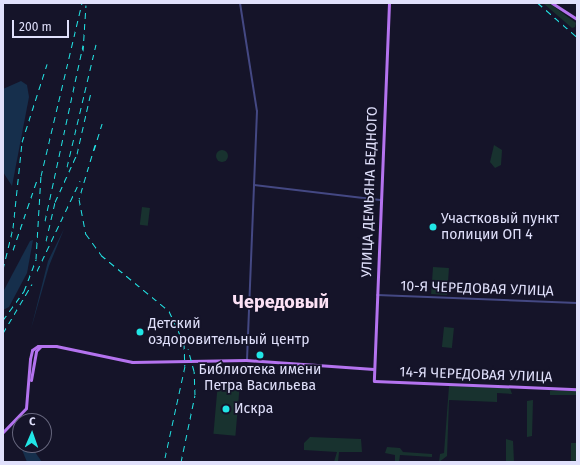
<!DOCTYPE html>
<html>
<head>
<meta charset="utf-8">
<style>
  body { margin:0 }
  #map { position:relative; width:580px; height:465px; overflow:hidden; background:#151429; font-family:"Fira Sans",sans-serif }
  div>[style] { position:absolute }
  .green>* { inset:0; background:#18322f; transform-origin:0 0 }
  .round { border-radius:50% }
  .water>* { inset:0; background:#162f4c }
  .minor>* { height:2px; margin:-1px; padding:0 1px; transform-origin:1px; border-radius:1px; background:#444883 }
  .major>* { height:3px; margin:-1.5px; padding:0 1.5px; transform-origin:1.5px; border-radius:1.5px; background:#b473ef }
  .rail>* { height:1px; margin-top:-0.5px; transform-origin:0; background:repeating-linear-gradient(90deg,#21e6e6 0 6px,transparent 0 11px) }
  .dots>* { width:11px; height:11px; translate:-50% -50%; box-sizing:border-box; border:2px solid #151429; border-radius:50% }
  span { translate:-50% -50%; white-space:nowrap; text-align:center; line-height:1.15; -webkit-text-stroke:3.5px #151429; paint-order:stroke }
  .street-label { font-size:14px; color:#e0e0fb }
  .poi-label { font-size:14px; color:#e0e0fb }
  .left { translate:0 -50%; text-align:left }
  .district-label { font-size:18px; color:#fce1f5; font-weight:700 }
  .frame { position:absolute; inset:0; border:4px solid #e0e0fb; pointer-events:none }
  .north { position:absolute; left:12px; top:413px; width:40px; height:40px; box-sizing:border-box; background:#151429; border:1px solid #66667d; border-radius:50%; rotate:2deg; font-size:11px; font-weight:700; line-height:16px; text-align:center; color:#e0e0fb }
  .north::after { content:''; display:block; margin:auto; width:14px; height:18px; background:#21e6e6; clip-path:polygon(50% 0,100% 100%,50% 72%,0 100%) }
  .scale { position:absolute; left:12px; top:20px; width:57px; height:18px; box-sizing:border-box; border:2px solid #e0e0fb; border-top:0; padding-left:5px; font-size:12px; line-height:14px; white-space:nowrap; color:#e0e0fb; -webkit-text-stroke:3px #151429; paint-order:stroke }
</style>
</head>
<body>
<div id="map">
  <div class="green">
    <div style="clip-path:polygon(543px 3px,549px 3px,576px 23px,575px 27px,572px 28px)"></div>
    <div style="clip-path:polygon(494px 145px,502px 150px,501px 165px,495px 168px,490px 162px)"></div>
    <div class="round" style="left:216px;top:150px;width:12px;height:12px"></div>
    <div style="left:142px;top:207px;width:8px;height:18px;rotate:7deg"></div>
    <div style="left:433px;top:267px;width:16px;height:27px;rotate:4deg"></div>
    <div style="left:444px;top:327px;width:10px;height:20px;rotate:6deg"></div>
    <div style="left:218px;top:382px;width:22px;height:52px;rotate:5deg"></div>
    <div style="clip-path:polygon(449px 386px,510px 388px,512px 394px,497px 393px,497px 402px,449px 400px,447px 456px,439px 462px,440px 454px,444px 453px)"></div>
    <div style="left:550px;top:391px;width:27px;height:4px"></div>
    <div style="clip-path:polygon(533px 400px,532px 436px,527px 437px,527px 401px)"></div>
    <div style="clip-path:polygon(310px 437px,361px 439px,362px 452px,339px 452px,338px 462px,334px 462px,337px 452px,304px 450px,304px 443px)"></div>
    <div style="clip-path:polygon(506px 439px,513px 441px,514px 462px,506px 462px)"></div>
    <div style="left:571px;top:443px;width:6px;height:19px"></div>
    <div style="clip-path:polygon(387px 447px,400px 448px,403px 452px,432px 454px,432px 457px,400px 455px,399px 462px,395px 462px,395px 455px,385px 453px)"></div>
  </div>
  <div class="water">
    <div style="clip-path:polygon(21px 81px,27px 85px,29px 97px,12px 186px,3px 172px,3px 89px)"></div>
    <div style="clip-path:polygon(64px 229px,49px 266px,31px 329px,48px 261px)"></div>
    <div style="clip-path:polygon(33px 240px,27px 273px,9px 307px,3px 310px,3px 292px,30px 241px)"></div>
    <div style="clip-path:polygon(20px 445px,30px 445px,42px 462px,27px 462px)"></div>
  </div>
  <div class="minor">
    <div style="left:240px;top:3px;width:109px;rotate:81.1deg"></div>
    <div style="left:257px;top:111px;width:249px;rotate:92.3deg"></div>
    <div style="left:254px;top:185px;width:127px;rotate:6.8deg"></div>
    <div style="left:377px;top:295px;width:200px;rotate:2.3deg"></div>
  </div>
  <div class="major">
    <div style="left:389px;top:3px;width:378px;rotate:92.3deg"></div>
    <div style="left:374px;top:381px;width:203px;rotate:2.3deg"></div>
    <div style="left:552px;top:3px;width:30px;rotate:33deg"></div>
    <div style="left:31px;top:380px;width:29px;rotate:-80deg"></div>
    <div style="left:36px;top:351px;width:7px;rotate:-45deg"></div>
    <div style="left:3px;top:432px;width:33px;rotate:-46deg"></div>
    <div style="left:26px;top:408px;width:49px;rotate:-85.3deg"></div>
    <div style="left:30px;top:359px;width:9px;rotate:-77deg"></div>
    <div style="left:32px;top:350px;width:7px;rotate:-34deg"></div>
    <div style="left:38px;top:346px;width:18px"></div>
    <div style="left:56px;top:346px;width:78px;rotate:11.9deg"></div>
    <div style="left:132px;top:362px;width:114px;rotate:-1deg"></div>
    <div style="left:246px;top:360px;width:128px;rotate:4deg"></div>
  </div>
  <div class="rail">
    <div style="left:538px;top:3px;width:52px;rotate:41.1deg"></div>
    <div style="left:83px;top:51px;width:46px;rotate:-86.3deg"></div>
    <div style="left:95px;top:145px;width:56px;rotate:106.5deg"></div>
    <div style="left:79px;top:199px;width:36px;rotate:79deg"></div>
    <div style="left:86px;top:234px;width:26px;rotate:54deg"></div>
    <div style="left:101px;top:255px;width:88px;rotate:39.5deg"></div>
    <div style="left:169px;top:311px;width:35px;rotate:65deg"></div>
    <div style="left:184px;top:343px;width:23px;rotate:88deg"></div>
    <div style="left:185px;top:366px;width:98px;rotate:102.3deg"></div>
    <div style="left:94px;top:150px;width:28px;rotate:-73deg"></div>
    <div style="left:67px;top:167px;width:126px;rotate:-76.7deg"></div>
    <div style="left:45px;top:221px;width:180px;rotate:-77.8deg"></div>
    <div style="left:46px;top:241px;width:40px;rotate:-77deg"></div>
    <div style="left:55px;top:202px;width:53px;rotate:-65.4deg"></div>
    <div style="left:77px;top:154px;width:64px;rotate:-77.3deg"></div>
    <div style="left:13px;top:250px;width:74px;rotate:-71.1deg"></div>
    <div style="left:3px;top:269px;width:42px;rotate:-76.3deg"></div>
    <div style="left:13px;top:228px;width:86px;rotate:-84deg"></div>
    <div style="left:22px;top:142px;width:82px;rotate:-72.2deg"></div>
    <div style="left:37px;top:271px;width:100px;rotate:-64.5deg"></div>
    <div style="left:3px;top:320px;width:36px;rotate:-54deg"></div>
    <div style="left:24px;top:291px;width:34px;rotate:-69deg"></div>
    <div style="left:36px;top:259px;width:83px;rotate:-86.6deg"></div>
    <div style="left:41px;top:176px;width:178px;rotate:-76.7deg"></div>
    <div style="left:3px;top:333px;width:57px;rotate:-59.4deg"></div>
    <div style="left:181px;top:462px;width:68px;rotate:-78.2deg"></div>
    <div style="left:195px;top:395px;width:24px;rotate:-92deg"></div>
    <div style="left:194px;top:371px;width:23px;rotate:-105deg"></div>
  </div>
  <div class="dots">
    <div style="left:433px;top:227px;background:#21e6e6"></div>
    <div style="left:140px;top:332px;background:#21e6e6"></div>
    <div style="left:260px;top:355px;background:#21e6e6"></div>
    <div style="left:226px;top:409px;background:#21e6e6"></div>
  </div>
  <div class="street-label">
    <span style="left:370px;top:192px;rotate:-88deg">УЛИЦА ДЕМЬЯНА БЕДНОГО</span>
    <span style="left:477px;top:289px;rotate:2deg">10-Я ЧЕРЕДОВАЯ УЛИЦА</span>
    <span style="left:476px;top:375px;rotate:2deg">14-Я ЧЕРЕДОВАЯ УЛИЦА</span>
  </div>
  <div class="poi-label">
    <span class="left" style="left:441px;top:227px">Участковый пункт<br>полиции ОП 4</span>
    <span class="left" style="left:148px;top:332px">Детский<br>оздоровительный центр</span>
    <span style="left:260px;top:378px">Библиотека имени<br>Петра Васильева</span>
    <span class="left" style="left:234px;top:409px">Искра</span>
  </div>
  <div class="district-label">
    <span style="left:281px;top:302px">Чередовый</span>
  </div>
  <div class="frame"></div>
  <div class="north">С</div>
  <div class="scale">200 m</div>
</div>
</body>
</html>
